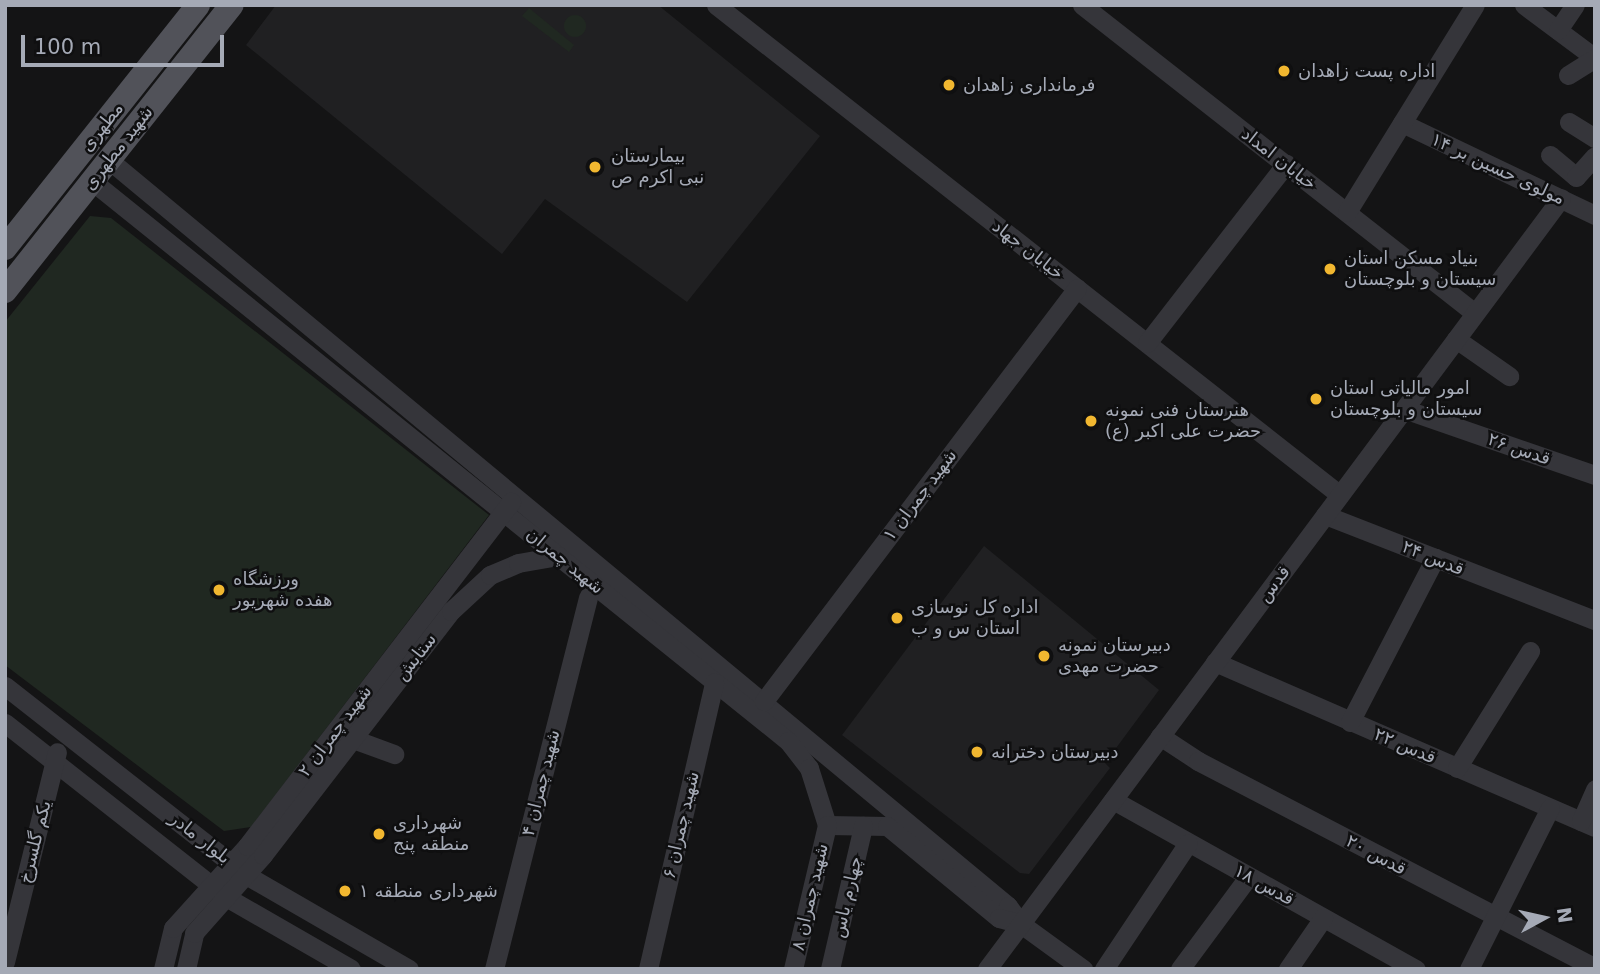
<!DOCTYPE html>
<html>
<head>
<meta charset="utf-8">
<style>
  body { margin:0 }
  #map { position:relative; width:1600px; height:974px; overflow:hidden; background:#141415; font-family:"DejaVu Sans",Vazirmatn,sans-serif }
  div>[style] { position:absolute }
  .built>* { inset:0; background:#202022 }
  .green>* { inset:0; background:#202821 }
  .round { border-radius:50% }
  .minor>* { height:19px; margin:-9.5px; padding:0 9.5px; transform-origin:9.5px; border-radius:9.5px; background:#35353a }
  .major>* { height:24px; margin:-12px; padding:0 12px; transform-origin:12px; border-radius:12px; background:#515259 }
  .dots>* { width:19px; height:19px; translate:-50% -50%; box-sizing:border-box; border:4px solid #0f0f10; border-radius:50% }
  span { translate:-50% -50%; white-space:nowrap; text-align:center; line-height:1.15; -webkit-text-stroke:5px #0f0f10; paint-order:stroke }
  .poi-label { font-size:18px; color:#a5aab6 }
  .left { translate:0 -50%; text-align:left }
  .street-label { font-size:18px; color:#a5aab6 }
  .frame { position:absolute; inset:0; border:7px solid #a5aab6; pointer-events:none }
  .north { position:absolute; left:1509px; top:883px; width:70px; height:70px; -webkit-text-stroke:5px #0f0f10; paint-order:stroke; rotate:82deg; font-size:19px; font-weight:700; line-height:28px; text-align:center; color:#a5aab6 }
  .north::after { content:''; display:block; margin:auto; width:24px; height:32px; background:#a5aab6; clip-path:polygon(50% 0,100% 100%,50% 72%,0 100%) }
  .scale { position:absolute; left:21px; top:35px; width:203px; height:32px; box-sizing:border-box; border:4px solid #a5aab6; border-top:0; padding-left:9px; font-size:21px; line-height:24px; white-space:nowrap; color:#a5aab6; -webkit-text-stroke:5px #0f0f10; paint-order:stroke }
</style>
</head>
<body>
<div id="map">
  <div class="built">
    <div style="clip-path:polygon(276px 5px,658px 5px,820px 136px,687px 302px,545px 199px,502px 254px,246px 45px)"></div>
    <div style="clip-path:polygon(984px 546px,1159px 690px,1105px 763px,1110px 768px,1029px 874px,1020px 873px,842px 735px)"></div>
  </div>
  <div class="green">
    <div style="clip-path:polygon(529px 8px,574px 45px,569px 52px,522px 16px)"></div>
    <div class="round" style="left:564px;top:15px;width:22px;height:22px"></div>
    <div style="clip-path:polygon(90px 216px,111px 218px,489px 515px,251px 827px,224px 831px,5px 665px,5px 322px)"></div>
  </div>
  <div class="minor">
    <div style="left:716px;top:5px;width:793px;rotate:38.14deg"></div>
    <div style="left:1082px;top:5px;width:499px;rotate:38.1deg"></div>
    <div style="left:1524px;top:5px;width:89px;rotate:36.7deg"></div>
    <div style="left:1558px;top:30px;width:30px;rotate:-56deg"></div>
    <div style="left:1568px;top:75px;width:32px;rotate:-32deg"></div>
    <div style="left:1569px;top:122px;width:31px;rotate:32deg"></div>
    <div style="left:1402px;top:123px;width:214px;rotate:25.5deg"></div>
    <div style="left:1550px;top:155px;width:34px;rotate:40deg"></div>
    <div style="left:1576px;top:177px;width:28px;rotate:-48deg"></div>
    <div style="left:109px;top:160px;width:1168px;rotate:39.69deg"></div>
    <div style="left:1008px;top:906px;width:22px;rotate:54deg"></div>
    <div style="left:1021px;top:924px;width:77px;rotate:36deg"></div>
    <div style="left:92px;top:181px;width:893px;rotate:38.82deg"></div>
    <div style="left:788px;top:741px;width:34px;rotate:52deg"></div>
    <div style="left:809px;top:768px;width:60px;rotate:72.5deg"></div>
    <div style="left:827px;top:825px;width:60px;rotate:1deg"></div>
    <div style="left:887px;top:826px;width:145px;rotate:39.4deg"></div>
    <div style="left:999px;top:918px;width:23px;rotate:15deg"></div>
    <div style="left:1347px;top:212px;width:243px;rotate:-58.3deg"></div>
    <div style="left:1456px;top:339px;width:65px;rotate:34.9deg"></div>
    <div style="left:1147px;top:343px;width:227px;rotate:-52.2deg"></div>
    <div style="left:1404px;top:409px;width:202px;rotate:19.1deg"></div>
    <div style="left:1325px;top:515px;width:290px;rotate:21.3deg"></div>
    <div style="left:1215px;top:662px;width:414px;rotate:23.5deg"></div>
    <div style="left:5px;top:686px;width:306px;rotate:38.1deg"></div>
    <div style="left:246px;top:875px;width:188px;rotate:30deg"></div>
    <div style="left:764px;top:701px;width:518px;rotate:-52.84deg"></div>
    <div style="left:1350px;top:722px;width:185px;rotate:-62.6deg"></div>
    <div style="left:5px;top:723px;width:281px;rotate:38.2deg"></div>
    <div style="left:226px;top:897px;width:144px;rotate:29.9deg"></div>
    <div style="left:1160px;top:736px;width:45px;rotate:33.3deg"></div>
    <div style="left:1198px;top:761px;width:448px;rotate:27.5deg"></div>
    <div style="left:353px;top:739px;width:44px;rotate:20.1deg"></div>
    <div style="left:1457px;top:768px;width:138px;rotate:-58deg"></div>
    <div style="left:1113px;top:800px;width:347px;rotate:29.2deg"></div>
    <div style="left:1581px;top:821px;width:35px;rotate:-66deg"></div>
    <div style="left:5px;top:962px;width:216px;rotate:-76.1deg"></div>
    <div style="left:163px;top:969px;width:42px;rotate:-76.3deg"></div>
    <div style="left:173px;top:928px;width:110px;rotate:-47.9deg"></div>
    <div style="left:247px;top:846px;width:434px;rotate:-52.5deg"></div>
    <div style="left:186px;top:969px;width:37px;rotate:-77deg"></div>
    <div style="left:194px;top:933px;width:104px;rotate:-48.5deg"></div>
    <div style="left:263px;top:855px;width:308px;rotate:-52.4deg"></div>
    <div style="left:451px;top:611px;width:53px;rotate:-42.7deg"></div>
    <div style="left:490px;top:575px;width:30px;rotate:-23deg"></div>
    <div style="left:518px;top:563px;width:41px;rotate:-9.9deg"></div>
    <div style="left:494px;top:969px;width:384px;rotate:-75.8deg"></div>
    <div style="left:648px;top:969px;width:294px;rotate:-77deg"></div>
    <div style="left:793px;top:969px;width:148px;rotate:-76.7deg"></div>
    <div style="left:830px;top:969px;width:147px;rotate:-77deg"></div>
    <div style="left:987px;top:969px;width:961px;rotate:-53.33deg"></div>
    <div style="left:1104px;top:969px;width:151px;rotate:-56.3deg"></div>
    <div style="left:1180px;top:969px;width:114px;rotate:-53.5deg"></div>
    <div style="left:1288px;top:969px;width:62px;rotate:-55.5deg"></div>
    <div style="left:1469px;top:969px;width:180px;rotate:-63.3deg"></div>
  </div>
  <div class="major">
    <div style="left:5px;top:248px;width:310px;rotate:-51.5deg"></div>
    <div style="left:5px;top:291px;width:365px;rotate:-51.6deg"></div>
  </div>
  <div class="dots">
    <div style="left:1284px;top:71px;background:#f1b730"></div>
    <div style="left:949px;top:85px;background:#f1b730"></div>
    <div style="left:595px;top:167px;background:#f1b730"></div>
    <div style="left:1330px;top:269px;background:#f1b730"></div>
    <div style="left:1316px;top:399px;background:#f1b730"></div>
    <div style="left:1091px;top:421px;background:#f1b730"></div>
    <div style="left:219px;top:590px;background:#f1b730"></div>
    <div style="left:897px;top:618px;background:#f1b730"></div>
    <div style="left:1044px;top:656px;background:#f1b730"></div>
    <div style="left:977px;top:752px;background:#f1b730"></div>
    <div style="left:379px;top:834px;background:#f1b730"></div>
    <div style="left:345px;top:891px;background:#f1b730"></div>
  </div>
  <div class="poi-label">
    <span class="left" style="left:1298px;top:71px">اداره پست زاهدان</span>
    <span class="left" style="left:963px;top:85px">فرمانداری زاهدان</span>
    <span class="left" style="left:611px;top:167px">بیمارستان<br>نبی اکرم ص</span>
    <span class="left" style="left:1344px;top:269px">بنیاد مسکن استان<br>سیستان و بلوچستان</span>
    <span class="left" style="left:1330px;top:399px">امور مالیاتی استان<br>سیستان و بلوچستان</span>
    <span class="left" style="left:1105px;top:421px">هنرستان فنی نمونه<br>حضرت علی اکبر (ع)</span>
    <span class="left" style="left:233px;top:590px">ورزشگاه<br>هفده شهریور</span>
    <span class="left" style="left:911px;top:618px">اداره کل نوسازی<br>استان س و ب</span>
    <span class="left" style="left:1058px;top:656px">دبیرستان نمونه<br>حضرت مهدی</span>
    <span class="left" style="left:991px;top:752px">دبیرستان دخترانه</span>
    <span class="left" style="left:393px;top:834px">شهرداری<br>منطقه پنج</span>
    <span class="left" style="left:359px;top:891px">شهرداری منطقه ۱</span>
  </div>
  <div class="street-label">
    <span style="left:102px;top:127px;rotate:-52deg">مطهری</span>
    <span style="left:118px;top:148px;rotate:-52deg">شهید مطهری</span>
    <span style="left:1279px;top:159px;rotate:38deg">خیابان امداد</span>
    <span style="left:1498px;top:169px;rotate:25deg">مولوی حسین بر ۱۴</span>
    <span style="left:1028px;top:250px;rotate:38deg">خیابان جهاد</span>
    <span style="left:1519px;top:449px;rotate:19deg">قدس ۲۶</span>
    <span style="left:920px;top:495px;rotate:-53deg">شهید چمران ۱</span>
    <span style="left:1433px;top:558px;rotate:22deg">قدس ۲۴</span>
    <span style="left:565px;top:561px;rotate:39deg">شهید چمران</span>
    <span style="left:1274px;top:584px;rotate:-53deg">قدس</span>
    <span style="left:416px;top:657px;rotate:-52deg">ستایش</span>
    <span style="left:335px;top:731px;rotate:-53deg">شهید چمران ۲</span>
    <span style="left:1405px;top:746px;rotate:23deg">قدس ۲۲</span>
    <span style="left:541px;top:783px;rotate:-76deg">شهید چمران ۴</span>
    <span style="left:681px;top:825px;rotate:-77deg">شهید چمران ۶</span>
    <span style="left:200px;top:838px;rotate:38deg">بلوار مادر</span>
    <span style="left:35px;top:842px;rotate:-76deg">یکم گلسرخ</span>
    <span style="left:1376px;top:855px;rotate:28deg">قدس ۲۰</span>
    <span style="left:1264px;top:885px;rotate:29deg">قدس ۱۸</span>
    <span style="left:810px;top:897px;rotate:-77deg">شهید چمران ۸</span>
    <span style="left:847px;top:897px;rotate:-77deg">چهارم یاس</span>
  </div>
  <div class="frame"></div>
  <div class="north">N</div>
  <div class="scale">100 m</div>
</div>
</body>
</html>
